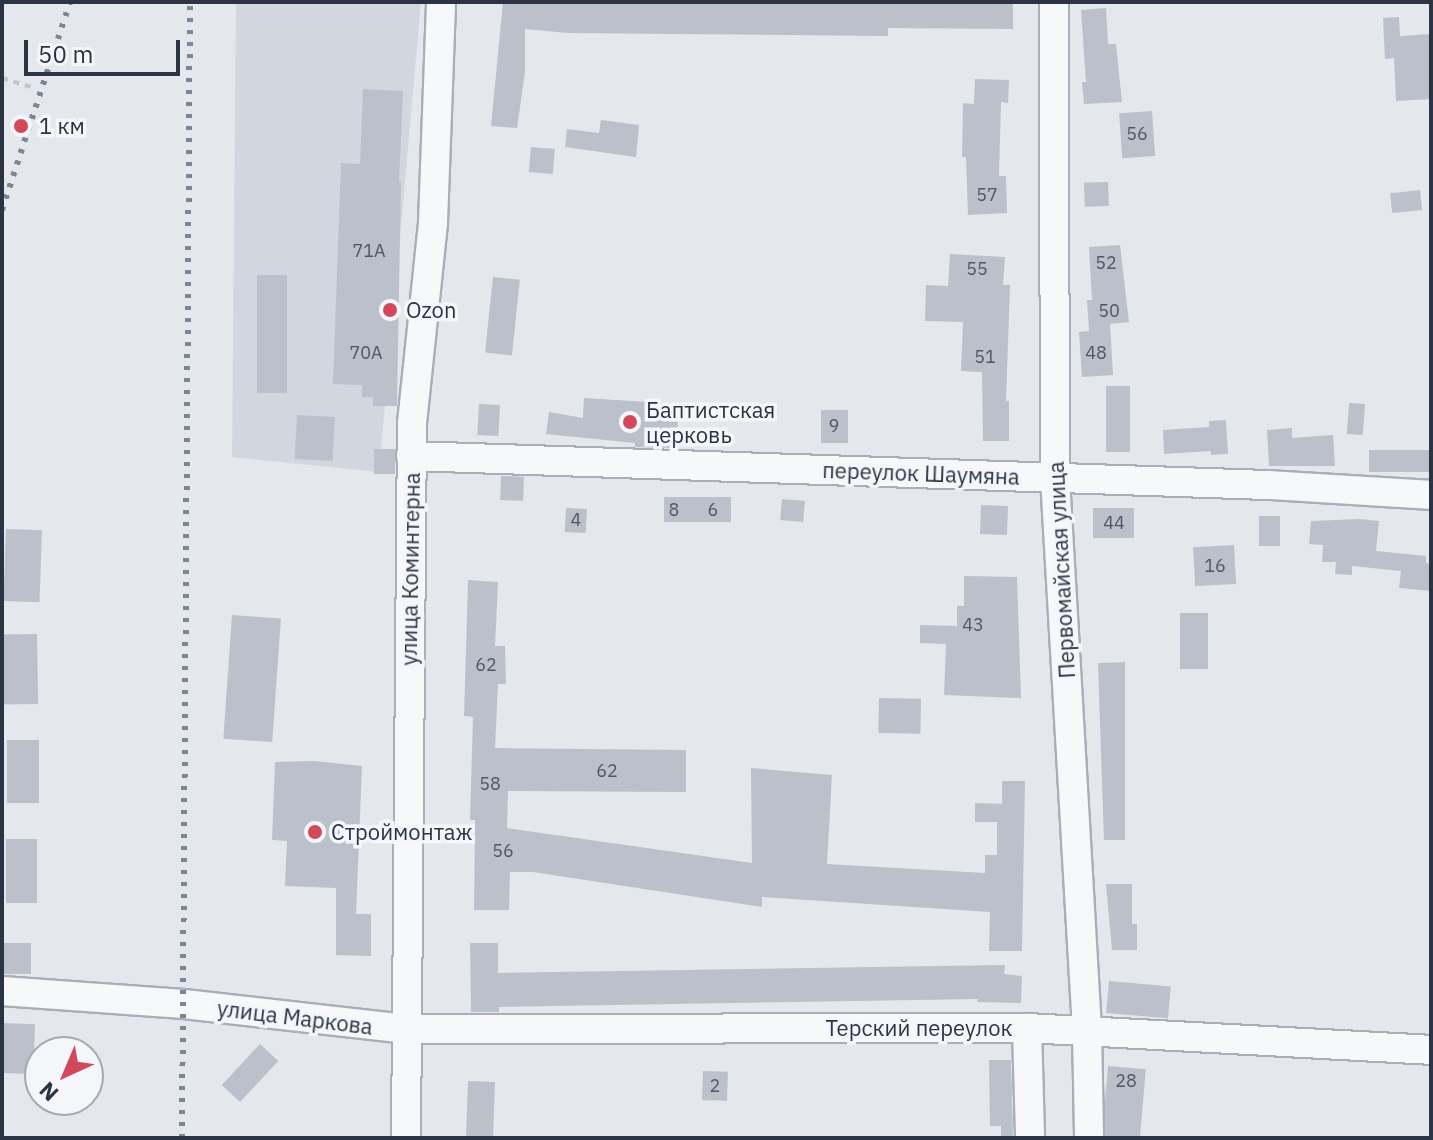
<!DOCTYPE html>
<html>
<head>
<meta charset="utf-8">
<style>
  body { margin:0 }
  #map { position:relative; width:1433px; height:1140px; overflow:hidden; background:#e4e7ec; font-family:"IBM Plex Sans",sans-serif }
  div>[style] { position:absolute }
  .built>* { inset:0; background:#d2d6de }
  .building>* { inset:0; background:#bbc0ca; transform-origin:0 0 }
  .path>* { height:4px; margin-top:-2px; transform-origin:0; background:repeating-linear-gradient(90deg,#c2c5cb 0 6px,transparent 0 12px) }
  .roads { filter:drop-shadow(2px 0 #a9aeb7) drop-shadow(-2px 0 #a9aeb7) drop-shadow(0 2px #a9aeb7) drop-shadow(0 -2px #a9aeb7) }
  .minor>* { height:28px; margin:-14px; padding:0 14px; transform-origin:14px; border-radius:14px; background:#f7f8fa }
  .rail>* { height:6px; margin-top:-3px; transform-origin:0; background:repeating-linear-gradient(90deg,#7d8696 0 4px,transparent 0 12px) }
  .dots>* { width:22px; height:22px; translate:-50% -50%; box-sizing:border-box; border:4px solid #f4f6f9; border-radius:50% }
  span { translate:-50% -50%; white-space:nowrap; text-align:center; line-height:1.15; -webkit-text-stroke:7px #f4f6f9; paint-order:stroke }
  .number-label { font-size:18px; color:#4f5766 }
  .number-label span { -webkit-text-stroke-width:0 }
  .poi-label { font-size:22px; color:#2b3445 }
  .left { translate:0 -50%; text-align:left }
  .street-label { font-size:22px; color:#2b3445 }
  .frame { position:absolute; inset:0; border:4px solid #2b3445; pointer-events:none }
  .north { position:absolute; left:24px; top:1036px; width:80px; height:80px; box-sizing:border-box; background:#f4f6f9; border:2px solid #a4a8b1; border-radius:50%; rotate:224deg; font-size:22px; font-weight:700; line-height:32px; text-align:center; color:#2b3445 }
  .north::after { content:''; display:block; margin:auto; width:28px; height:36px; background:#d1495b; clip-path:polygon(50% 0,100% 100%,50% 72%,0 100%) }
  .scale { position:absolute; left:24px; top:40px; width:156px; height:36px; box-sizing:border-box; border:4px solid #2b3445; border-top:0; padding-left:10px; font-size:24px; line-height:28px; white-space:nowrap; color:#2b3445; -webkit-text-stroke:6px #f4f6f9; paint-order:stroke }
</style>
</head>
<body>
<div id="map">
  <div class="built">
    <div style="clip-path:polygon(236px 2px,421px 2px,379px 472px,232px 457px)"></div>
  </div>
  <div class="building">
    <div style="clip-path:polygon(503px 2px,1013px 2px,1013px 29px,888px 28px,888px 36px,568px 33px,525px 29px,525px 72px,517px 128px,491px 126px)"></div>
    <div style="clip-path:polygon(1106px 8px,1108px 44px,1116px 44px,1122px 102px,1084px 104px,1082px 82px,1086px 82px,1081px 10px)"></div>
    <div style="clip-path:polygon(1399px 17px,1400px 36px,1431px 34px,1431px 99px,1396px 101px,1394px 58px,1385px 59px,1383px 18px)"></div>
    <div style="clip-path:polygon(975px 79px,1009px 80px,1008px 103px,1001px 102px,999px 176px,1006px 176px,1007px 213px,968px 215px,966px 157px,962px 157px,963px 103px,974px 104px)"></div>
    <div style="clip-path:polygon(363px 89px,403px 91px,399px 183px,401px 180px,397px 406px,373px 406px,373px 397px,362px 397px,362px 385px,333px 384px,341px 163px,360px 164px)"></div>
    <div style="left:1152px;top:111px;width:45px;height:33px;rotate:86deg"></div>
    <div style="clip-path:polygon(601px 120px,639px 125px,636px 157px,565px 147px,567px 129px,599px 133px)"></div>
    <div style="left:531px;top:147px;width:24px;height:25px;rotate:5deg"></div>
    <div style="left:1108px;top:182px;width:24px;height:24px;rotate:88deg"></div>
    <div style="left:1420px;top:190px;width:20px;height:30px;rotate:84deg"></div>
    <div style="clip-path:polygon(1120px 245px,1129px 322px,1110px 324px,1113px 375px,1082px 377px,1079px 332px,1089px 331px,1087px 300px,1092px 300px,1089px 247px)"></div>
    <div style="clip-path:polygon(950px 254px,1005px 257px,1003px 285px,1010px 285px,1006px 401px,1009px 401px,1009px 441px,983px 441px,982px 372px,961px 371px,963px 322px,925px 321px,926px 285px,948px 286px)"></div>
    <div style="left:257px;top:275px;width:30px;height:118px"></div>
    <div style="left:493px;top:277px;width:27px;height:76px;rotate:6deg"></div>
    <div style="left:1106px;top:386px;width:24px;height:66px"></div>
    <div style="clip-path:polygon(584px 398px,679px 404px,676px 448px,635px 447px,635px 443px,546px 434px,549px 412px,583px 418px)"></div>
    <div style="left:1349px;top:403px;width:16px;height:31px;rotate:4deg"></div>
    <div style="left:479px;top:404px;width:21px;height:31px;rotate:3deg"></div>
    <div style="left:821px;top:410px;width:27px;height:33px"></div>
    <div style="left:297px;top:415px;width:38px;height:44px;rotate:3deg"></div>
    <div style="clip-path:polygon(1226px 420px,1228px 454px,1211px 455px,1211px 451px,1164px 454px,1163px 430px,1209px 427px,1209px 421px)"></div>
    <div style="clip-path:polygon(1292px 428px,1292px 438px,1333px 435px,1335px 466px,1269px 466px,1267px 430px)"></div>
    <div style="left:374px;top:449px;width:21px;height:25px"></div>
    <div style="left:1431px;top:450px;width:22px;height:62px;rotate:90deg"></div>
    <div style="left:501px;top:476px;width:23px;height:24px;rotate:2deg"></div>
    <div style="left:664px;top:497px;width:67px;height:25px"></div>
    <div style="left:782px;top:499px;width:23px;height:21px;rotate:5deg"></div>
    <div style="left:981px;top:505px;width:27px;height:29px;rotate:2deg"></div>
    <div style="left:566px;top:508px;width:21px;height:24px;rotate:3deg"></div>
    <div style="left:1093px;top:508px;width:41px;height:30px"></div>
    <div style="left:1259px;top:516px;width:21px;height:30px"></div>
    <div style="clip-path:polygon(1359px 519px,1379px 521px,1376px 551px,1426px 556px,1426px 563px,1431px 564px,1431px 591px,1399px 588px,1401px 571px,1352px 566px,1352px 575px,1335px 574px,1336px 562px,1322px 562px,1323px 545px,1309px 544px,1311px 521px)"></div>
    <div style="left:6px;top:529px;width:36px;height:72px;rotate:2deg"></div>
    <div style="left:1234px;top:545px;width:39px;height:41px;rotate:87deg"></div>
    <div style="clip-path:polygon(964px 576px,1017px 577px,1021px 698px,944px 695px,946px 644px,920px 643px,920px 625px,957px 626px,957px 606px,964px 606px)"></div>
    <div style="clip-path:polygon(468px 580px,498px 582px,495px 646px,505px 646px,506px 684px,498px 684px,495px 748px,686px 750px,686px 792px,508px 791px,507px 828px,752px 863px,751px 768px,832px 775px,827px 864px,985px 873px,985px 855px,997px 855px,997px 822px,975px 822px,975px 803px,1002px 804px,1002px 781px,1025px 781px,1022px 951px,989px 951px,990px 912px,762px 897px,762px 907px,533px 872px,510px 872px,509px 910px,474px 910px,475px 820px,470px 820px,473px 717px,464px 716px)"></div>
    <div style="left:1180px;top:613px;width:28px;height:56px"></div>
    <div style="left:232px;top:615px;width:49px;height:124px;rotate:4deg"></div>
    <div style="left:37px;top:634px;width:70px;height:35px;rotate:89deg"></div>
    <div style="clip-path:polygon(1125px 662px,1125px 840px,1104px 840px,1098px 663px)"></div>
    <div style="left:879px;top:698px;width:42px;height:35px;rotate:1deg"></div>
    <div style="left:7px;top:740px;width:32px;height:63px"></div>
    <div style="clip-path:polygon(314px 761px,362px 766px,356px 914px,371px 914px,371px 956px,336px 955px,336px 888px,285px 886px,287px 841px,272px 840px,275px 762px)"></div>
    <div style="left:6px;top:839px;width:31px;height:64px"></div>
    <div style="clip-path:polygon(1106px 884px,1132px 884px,1132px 924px,1137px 924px,1137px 950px,1112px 950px)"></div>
    <div style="left:2px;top:943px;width:29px;height:31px"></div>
    <div style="clip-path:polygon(470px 943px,498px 943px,498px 973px,1005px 965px,1004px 974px,1022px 976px,1021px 1003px,977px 1002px,978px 999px,499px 1007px,499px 1012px,471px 1012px)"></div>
    <div style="left:1109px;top:981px;width:62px;height:32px;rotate:5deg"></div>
    <div style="left:2px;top:1023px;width:33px;height:50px;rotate:2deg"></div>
    <div style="left:260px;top:1044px;width:25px;height:56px;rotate:43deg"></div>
    <div style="clip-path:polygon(989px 1060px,1011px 1060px,1013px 1138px,1001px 1138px,1001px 1126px,990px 1126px)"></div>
    <div style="left:1108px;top:1066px;width:38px;height:72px;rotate:5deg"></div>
    <div style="left:703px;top:1071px;width:25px;height:29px;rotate:2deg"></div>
    <div style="left:468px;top:1081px;width:27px;height:56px;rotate:2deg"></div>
  </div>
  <div class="path">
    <div style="left:2px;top:78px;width:31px;rotate:17deg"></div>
  </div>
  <div class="roads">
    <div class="minor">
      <div style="left:1054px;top:2px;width:476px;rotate:89.9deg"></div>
      <div style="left:1055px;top:478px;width:553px;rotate:86.68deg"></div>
      <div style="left:1087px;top:1030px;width:108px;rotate:88.9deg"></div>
      <div style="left:411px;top:456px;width:858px;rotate:1.94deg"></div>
      <div style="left:1269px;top:485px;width:162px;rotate:3.5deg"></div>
      <div style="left:2px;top:991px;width:182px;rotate:4.1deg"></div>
      <div style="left:184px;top:1004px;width:223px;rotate:6.4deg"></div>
      <div style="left:406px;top:1029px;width:621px;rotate:-0.09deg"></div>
      <div style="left:1027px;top:1028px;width:405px;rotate:3.1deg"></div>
      <div style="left:1027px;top:1028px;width:110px;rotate:88.4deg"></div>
      <div style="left:406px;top:1138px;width:715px;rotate:-89.52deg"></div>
      <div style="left:412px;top:423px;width:202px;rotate:-84deg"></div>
      <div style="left:433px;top:222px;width:220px;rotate:-87.9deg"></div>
    </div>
  </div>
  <div class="rail">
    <div style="left:2px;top:210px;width:219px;rotate:-71.9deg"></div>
    <div style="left:182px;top:1138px;width:1136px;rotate:-89.6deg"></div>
  </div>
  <div class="dots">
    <div style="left:21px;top:126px;background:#d1495b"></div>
    <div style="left:390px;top:310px;background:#d1495b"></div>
    <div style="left:630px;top:422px;background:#d1495b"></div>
    <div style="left:315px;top:832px;background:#d1495b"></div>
  </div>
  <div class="number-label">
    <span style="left:1137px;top:134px">56</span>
    <span style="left:987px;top:195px">57</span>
    <span style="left:369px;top:251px">71А</span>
    <span style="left:1106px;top:263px">52</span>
    <span style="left:977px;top:269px">55</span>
    <span style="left:1109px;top:311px">50</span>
    <span style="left:366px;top:353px">70А</span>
    <span style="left:1096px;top:353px">48</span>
    <span style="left:985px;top:357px">51</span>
    <span style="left:834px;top:426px">9</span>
    <span style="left:674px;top:510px">8</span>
    <span style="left:713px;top:510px">6</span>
    <span style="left:576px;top:520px">4</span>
    <span style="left:1114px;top:523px">44</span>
    <span style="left:1215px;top:566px">16</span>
    <span style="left:973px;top:625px">43</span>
    <span style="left:486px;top:665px">62</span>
    <span style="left:607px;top:771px">62</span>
    <span style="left:490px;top:784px">58</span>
    <span style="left:503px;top:851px">56</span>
    <span style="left:1126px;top:1081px">28</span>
    <span style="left:715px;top:1086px">2</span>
  </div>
  <div class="poi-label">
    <span class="left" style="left:39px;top:126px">1 км</span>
    <span class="left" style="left:406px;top:310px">Ozon</span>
    <span class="left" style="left:646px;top:422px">Баптистская<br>церковь</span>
    <span class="left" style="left:331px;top:832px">Строймонтаж</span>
  </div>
  <div class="street-label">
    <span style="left:921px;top:473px;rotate:2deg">переулок Шаумяна</span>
    <span style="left:410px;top:569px;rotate:-89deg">улица Коминтерна</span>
    <span style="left:1061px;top:570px;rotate:-93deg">Первомайская улица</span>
    <span style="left:295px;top:1017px;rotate:7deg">улица Маркова</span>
    <span style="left:919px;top:1028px">Терский переулок</span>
  </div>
  <div class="frame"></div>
  <div class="north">N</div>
  <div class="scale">50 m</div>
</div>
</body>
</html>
